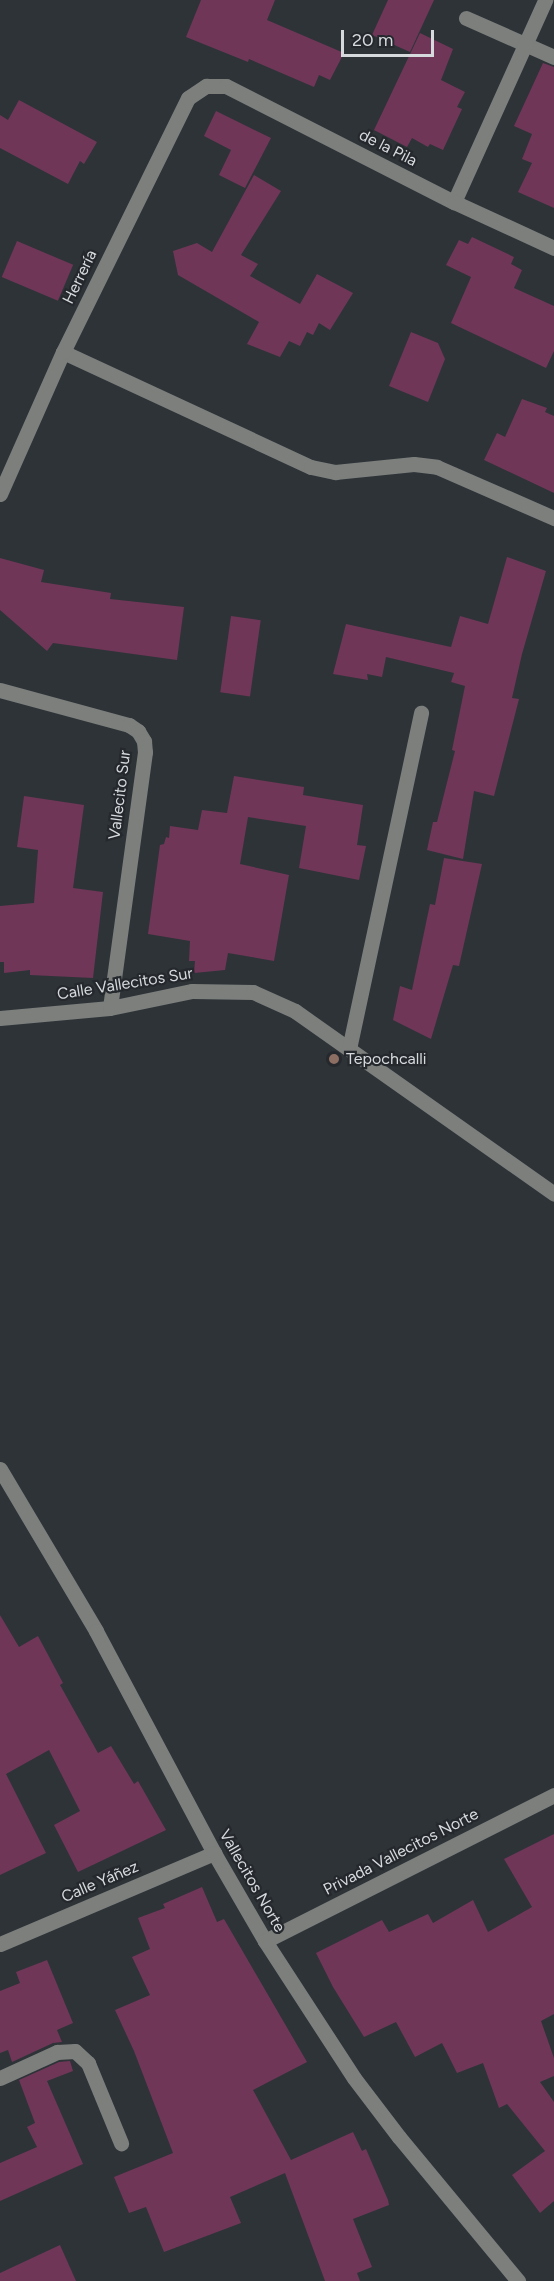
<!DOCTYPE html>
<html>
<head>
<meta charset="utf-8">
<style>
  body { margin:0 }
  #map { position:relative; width:554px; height:2281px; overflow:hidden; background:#2e3338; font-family:Figtree,sans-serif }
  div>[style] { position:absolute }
  .building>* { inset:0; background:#6f3657; transform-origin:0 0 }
  .minor>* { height:15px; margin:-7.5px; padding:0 7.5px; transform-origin:7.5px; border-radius:7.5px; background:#7c7f7c }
  .dots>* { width:16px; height:16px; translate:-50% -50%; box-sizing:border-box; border:3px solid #25292e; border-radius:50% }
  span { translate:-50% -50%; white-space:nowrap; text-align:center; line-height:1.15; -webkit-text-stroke:4.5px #25292e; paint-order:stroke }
  .street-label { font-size:16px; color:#d7dadd }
  .poi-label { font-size:16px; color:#d7dadd }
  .left { translate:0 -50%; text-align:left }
  .scale { position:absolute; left:341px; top:30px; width:93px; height:27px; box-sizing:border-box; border:3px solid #d7dadd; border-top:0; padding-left:8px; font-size:18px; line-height:21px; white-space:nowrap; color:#d7dadd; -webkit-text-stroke:4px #25292e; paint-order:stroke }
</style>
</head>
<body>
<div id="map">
  <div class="building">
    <div style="clip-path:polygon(201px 0,275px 0,267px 20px,344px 53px,330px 80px,319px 75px,314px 87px,249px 59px,248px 62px,186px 37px)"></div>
    <div style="clip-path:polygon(388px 0,434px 0,410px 52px,372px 35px)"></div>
    <div style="clip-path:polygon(420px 33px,453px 49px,441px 80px,465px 92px,457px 107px,462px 109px,443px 150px,430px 144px,428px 147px,412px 138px,407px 147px,374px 130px)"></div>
    <div style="clip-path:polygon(543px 63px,554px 67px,554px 208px,518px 192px,532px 163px,522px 159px,532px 134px,514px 126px)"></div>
    <div style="clip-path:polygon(19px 100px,97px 142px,84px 164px,80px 161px,68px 184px,0 148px,0 115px,8px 120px)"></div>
    <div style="clip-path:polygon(216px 111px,271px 138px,245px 188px,219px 175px,231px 150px,204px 136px)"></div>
    <div style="clip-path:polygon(254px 175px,281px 191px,241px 255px,258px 264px,250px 276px,300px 304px,317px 274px,353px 293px,330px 330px,319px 323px,313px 335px,307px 332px,300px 346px,289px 341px,280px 357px,247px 344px,259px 322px,178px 275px,173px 251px,197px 243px,212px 252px)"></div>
    <div style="clip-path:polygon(472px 237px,514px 257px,511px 264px,522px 270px,514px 288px,554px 306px,554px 351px,546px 368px,451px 323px,471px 277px,446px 265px,459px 240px,468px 244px)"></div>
    <div style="left:17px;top:241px;width:61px;height:39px;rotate:23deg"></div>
    <div style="clip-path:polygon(411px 332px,438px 343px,445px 359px,428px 402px,389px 386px)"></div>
    <div style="clip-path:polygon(522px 399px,547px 408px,545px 412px,554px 416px,554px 493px,484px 460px,497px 433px,505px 437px)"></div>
    <div style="clip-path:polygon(507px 557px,546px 571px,522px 654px,512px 698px,519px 699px,494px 796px,474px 791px,463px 859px,427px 850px,433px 822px,437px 822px,455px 751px,452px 750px,465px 686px,451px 682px,454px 673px,386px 657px,382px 677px,367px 674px,368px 680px,333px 674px,346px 624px,451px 647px,460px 616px,488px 624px)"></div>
    <div style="clip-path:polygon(0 558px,44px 570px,41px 582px,111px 593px,110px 599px,184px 607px,177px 660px,53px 643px,47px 651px,0 610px)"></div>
    <div style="left:231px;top:616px;width:30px;height:77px;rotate:8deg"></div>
    <div style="clip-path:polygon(234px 776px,304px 787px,303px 795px,363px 805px,357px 845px,366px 846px,359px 880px,299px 868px,306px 826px,248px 817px,240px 864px,289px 875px,274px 961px,228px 953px,225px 970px,194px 973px,195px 961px,189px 961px,190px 941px,148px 934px,160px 845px,164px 844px,166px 837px,169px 838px,170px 826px,198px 830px,202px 810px,227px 813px)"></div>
    <div style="clip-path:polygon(24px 796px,84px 805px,73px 888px,103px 892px,93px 978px,30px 975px,30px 970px,4px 973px,4px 962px,0 962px,0 906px,34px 903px,38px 850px,17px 847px)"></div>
    <div style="clip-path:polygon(444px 858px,482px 864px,459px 966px,453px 965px,431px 1039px,393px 1020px,400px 986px,412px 990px,430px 904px,435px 905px)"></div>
    <div style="clip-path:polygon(0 1615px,19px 1647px,38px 1636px,63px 1683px,60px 1685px,98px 1753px,111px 1746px,134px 1784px,138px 1781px,166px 1830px,78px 1872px,54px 1825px,80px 1811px,49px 1750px,6px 1774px,46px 1853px,0 1875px)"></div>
    <div style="clip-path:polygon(554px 1834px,554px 2014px,541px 2021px,554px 2058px,554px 2076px,540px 2082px,554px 2102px,554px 2201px,540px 2213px,512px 2175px,545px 2151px,507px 2104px,499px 2108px,483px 2063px,457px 2073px,442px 2043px,415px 2057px,396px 2022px,364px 2037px,333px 1987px,316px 1953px,382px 1920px,389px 1932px,428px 1914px,433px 1923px,473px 1900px,488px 1932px,532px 1907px,504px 1859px)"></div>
    <div style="clip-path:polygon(202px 1887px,217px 1922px,224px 1919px,307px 2062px,253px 2090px,291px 2160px,353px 2132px,362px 2151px,366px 2149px,388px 2200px,389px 2205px,353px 2219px,372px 2267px,357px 2273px,360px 2281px,325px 2281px,285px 2173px,230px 2197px,241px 2223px,164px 2252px,146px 2207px,129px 2213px,114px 2177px,173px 2153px,134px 2051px,115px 2010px,150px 1995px,132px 1957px,150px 1949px,138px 1918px,165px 1908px,163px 1904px)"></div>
    <div style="clip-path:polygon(47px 1960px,73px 2023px,57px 2030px,62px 2042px,53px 2043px,12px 2062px,8px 2050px,0 2053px,0 1991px,20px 1983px,16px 1972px)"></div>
    <div style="clip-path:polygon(70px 2061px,73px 2071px,47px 2081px,83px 2164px,0 2201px,0 2163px,37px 2147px,27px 2127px,35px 2123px,19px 2080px,59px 2062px)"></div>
    <div style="clip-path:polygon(60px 2245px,76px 2281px,0 2281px,0 2273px)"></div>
  </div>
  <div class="minor">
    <div style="left:466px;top:18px;width:96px;rotate:23.9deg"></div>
    <div style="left:454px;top:202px;width:222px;rotate:-65.7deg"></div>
    <div style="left:63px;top:352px;width:273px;rotate:24.9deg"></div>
    <div style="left:311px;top:467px;width:25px;rotate:12deg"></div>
    <div style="left:335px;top:472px;width:79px;rotate:-5.8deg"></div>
    <div style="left:414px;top:464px;width:23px;rotate:7deg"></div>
    <div style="left:437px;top:467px;width:128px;rotate:23.6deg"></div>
    <div style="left:0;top:494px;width:155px;rotate:-66.1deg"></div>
    <div style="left:63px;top:352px;width:283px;rotate:-63.8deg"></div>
    <div style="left:188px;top:98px;width:22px;rotate:-34deg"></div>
    <div style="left:206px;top:86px;width:20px"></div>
    <div style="left:226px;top:86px;width:256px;rotate:27deg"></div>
    <div style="left:454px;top:202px;width:110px;rotate:24.7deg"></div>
    <div style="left:0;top:690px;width:134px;rotate:15.2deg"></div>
    <div style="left:129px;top:725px;width:11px;rotate:34deg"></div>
    <div style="left:138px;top:731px;width:12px;rotate:59deg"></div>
    <div style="left:144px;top:741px;width:11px;rotate:85deg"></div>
    <div style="left:145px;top:752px;width:258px;rotate:97.8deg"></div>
    <div style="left:0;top:1018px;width:110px;rotate:-5.2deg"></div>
    <div style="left:110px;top:1008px;width:84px;rotate:-11.7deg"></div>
    <div style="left:192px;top:991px;width:61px;rotate:0.9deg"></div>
    <div style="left:253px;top:992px;width:46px;rotate:24.3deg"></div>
    <div style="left:295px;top:1011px;width:317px;rotate:35.2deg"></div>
    <div style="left:349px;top:1049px;width:344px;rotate:-77.9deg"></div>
    <div style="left:0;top:1469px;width:188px;rotate:59.3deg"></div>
    <div style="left:96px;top:1631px;width:251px;rotate:62deg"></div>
    <div style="left:214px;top:1853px;width:102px;rotate:59.9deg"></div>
    <div style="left:265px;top:1941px;width:163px;rotate:57deg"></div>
    <div style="left:354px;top:2078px;width:74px;rotate:52.7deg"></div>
    <div style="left:399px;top:2137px;width:187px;rotate:50.4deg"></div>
    <div style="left:265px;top:1941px;width:324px;rotate:-26.8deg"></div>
    <div style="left:0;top:1944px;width:233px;rotate:-23deg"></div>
    <div style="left:0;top:2078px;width:63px;rotate:-24.5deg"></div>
    <div style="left:57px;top:2052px;width:18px;rotate:-3deg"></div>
    <div style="left:75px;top:2051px;width:18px;rotate:43deg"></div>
    <div style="left:88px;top:2063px;width:87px;rotate:67.6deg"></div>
  </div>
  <div class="dots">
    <div style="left:334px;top:1059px;background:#8d6e63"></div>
  </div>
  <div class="street-label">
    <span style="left:388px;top:148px;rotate:27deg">de la Pila</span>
    <span style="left:80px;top:277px;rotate:-64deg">Herrería</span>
    <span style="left:120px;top:795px;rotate:-83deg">Vallecito Sur</span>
    <span style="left:125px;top:984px;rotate:-9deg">Calle Vallecitos Sur</span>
    <span style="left:401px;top:1852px;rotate:-27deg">Privada Vallecitos Norte</span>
    <span style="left:252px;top:1881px;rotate:60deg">Vallecitos Norte</span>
    <span style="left:100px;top:1882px;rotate:-23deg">Calle Yáñez</span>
  </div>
  <div class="poi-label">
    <span class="left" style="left:346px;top:1059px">Tepochcalli</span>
  </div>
  <div class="scale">20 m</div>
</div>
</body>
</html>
